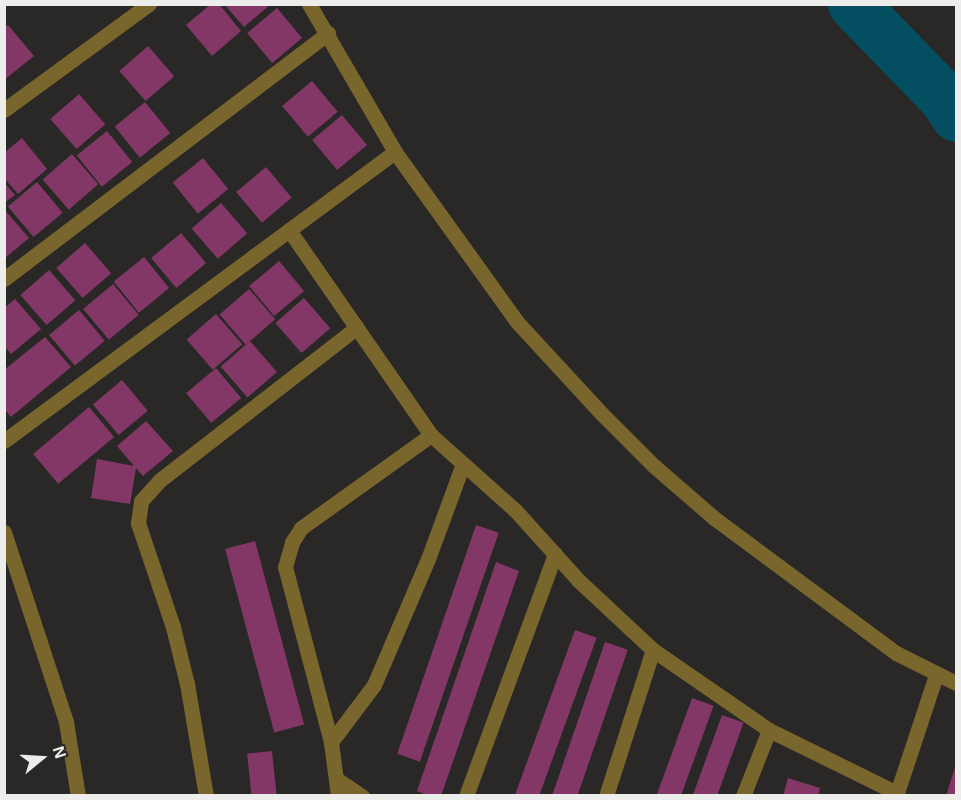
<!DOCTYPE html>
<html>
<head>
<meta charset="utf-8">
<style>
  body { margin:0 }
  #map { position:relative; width:961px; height:800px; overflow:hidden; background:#292826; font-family:Arial,sans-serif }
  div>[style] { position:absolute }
  .river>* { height:51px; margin:-25.5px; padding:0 25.5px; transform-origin:25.5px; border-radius:25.5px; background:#034f61 }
  .building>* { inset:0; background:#823766; transform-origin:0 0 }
  .street>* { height:15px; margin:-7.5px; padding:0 7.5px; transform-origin:7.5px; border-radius:7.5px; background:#79662c }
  span { translate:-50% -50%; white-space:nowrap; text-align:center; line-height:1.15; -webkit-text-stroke:5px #292826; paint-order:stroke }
  .frame { position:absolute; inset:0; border:6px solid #ededeb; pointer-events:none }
  .north { position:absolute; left:12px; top:728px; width:60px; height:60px; -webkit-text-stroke:4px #292826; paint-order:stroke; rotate:72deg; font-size:16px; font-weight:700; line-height:24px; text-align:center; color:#ededeb }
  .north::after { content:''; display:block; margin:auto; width:21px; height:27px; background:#ededeb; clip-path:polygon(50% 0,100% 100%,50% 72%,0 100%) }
</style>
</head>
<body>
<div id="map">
  <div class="river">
    <div style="left:853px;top:4px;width:132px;rotate:45.9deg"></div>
    <div style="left:945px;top:99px;width:20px;rotate:57deg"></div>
  </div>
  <div class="building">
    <div style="clip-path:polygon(211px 4px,219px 4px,241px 31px,212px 56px,186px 25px)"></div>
    <div style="clip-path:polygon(224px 4px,271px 4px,244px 27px)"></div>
    <div style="left:277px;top:8px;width:39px;height:39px;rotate:50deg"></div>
    <div style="clip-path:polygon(8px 25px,34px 56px,4px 80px,4px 28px)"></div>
    <div style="left:148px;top:46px;width:40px;height:38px;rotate:49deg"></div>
    <div style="left:312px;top:81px;width:40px;height:39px;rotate:50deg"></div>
    <div style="left:79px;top:94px;width:40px;height:38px;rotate:49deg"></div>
    <div style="left:145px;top:102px;width:40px;height:39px;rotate:51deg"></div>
    <div style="left:342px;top:115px;width:39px;height:39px;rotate:50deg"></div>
    <div style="left:107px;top:131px;width:40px;height:39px;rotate:51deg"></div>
    <div style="clip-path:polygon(22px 138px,47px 169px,18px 194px,4px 178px,4px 153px)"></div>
    <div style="left:72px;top:154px;width:40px;height:39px;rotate:49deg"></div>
    <div style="left:203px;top:158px;width:40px;height:39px;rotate:51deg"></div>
    <div style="left:266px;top:167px;width:40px;height:39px;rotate:50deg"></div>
    <div style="clip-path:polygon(4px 182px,15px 195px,4px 203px)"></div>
    <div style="left:37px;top:182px;width:40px;height:38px;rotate:50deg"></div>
    <div style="left:221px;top:203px;width:40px;height:39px;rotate:49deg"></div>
    <div style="clip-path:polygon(4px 209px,29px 238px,4px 259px)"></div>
    <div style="left:181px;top:233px;width:39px;height:39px;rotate:50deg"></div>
    <div style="left:85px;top:243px;width:40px;height:38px;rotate:49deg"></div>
    <div style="left:144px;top:257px;width:40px;height:39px;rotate:51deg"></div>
    <div style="left:279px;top:261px;width:39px;height:39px;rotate:50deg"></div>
    <div style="left:49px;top:270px;width:40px;height:38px;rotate:49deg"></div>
    <div style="left:113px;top:284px;width:40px;height:39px;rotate:50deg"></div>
    <div style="left:249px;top:289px;width:40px;height:39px;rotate:49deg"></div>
    <div style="left:304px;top:298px;width:40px;height:38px;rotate:49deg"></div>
    <div style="clip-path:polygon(15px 299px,41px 329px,11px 354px,4px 346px,4px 308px)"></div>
    <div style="left:79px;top:310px;width:40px;height:39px;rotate:50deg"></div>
    <div style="left:216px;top:314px;width:40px;height:39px;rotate:49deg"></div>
    <div style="clip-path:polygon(45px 337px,71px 367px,11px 417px,4px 409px,4px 370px)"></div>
    <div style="left:250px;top:341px;width:41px;height:39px;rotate:49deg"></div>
    <div style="left:216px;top:368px;width:39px;height:39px;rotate:50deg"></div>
    <div style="left:122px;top:380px;width:40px;height:38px;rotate:50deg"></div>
    <div style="left:89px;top:407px;width:39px;height:73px;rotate:50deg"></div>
    <div style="clip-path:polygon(146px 421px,173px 451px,143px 476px,136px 468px,130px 504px,91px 498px,97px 459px,134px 466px,117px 446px)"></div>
    <div style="left:476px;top:525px;width:24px;height:242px;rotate:19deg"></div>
    <div style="left:255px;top:541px;width:190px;height:31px;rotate:75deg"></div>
    <div style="clip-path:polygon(496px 562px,519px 571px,441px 796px,429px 796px,417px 791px)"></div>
    <div style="left:575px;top:630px;width:23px;height:176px;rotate:20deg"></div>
    <div style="left:605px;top:642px;width:24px;height:163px;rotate:19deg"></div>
    <div style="left:692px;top:698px;width:23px;height:104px;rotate:20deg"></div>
    <div style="left:722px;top:715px;width:23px;height:86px;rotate:20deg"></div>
    <div style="left:272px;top:751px;width:45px;height:25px;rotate:84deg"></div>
    <div style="clip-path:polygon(956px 764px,956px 796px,946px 796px)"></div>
    <div style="clip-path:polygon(788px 778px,820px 788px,818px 796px,783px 796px)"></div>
  </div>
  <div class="street">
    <div style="left:309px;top:4px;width:171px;rotate:59.8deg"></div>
    <div style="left:395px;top:152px;width:211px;rotate:54.3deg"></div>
    <div style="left:518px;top:323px;width:124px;rotate:47.3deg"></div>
    <div style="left:602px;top:414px;width:74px;rotate:45deg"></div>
    <div style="left:654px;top:466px;width:79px;rotate:40.9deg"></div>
    <div style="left:714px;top:518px;width:227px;rotate:36.6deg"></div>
    <div style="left:896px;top:653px;width:67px;rotate:26.6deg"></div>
    <div style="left:4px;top:110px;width:180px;rotate:-36.2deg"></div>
    <div style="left:289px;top:230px;width:249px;rotate:55.3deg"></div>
    <div style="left:431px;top:435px;width:113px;rotate:41.8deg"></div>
    <div style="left:515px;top:510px;width:94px;rotate:48deg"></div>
    <div style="left:578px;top:580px;width:103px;rotate:43deg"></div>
    <div style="left:653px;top:650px;width:141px;rotate:34.6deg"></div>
    <div style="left:769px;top:730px;width:143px;rotate:26.2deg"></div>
    <div style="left:4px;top:279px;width:407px;rotate:-37.2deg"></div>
    <div style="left:4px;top:441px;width:486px;rotate:-36.5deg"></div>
    <div style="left:4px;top:532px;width:200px;rotate:71.9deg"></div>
    <div style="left:66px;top:722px;width:75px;rotate:80.8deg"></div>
    <div style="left:331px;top:742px;width:71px;rotate:-53deg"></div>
    <div style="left:374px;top:685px;width:137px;rotate:-66.8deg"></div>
    <div style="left:428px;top:559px;width:101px;rotate:-69.8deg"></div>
    <div style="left:338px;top:780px;width:29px;rotate:34deg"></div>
    <div style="left:206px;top:796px;width:114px;rotate:-99.6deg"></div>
    <div style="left:187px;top:684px;width:59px;rotate:-103.8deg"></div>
    <div style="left:173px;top:627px;width:110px;rotate:-108.6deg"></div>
    <div style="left:138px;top:523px;width:22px;rotate:-82deg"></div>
    <div style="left:141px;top:501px;width:28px;rotate:-48deg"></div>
    <div style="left:160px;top:480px;width:249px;rotate:-37.8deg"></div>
    <div style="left:338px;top:796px;width:54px;rotate:-97.4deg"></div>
    <div style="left:331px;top:742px;width:181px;rotate:-104.7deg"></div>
    <div style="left:285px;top:567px;width:26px;rotate:-74deg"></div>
    <div style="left:292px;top:542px;width:17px;rotate:-57deg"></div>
    <div style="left:301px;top:528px;width:160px;rotate:-35.6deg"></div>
    <div style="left:466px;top:796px;width:258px;rotate:-69.8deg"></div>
    <div style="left:606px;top:796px;width:153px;rotate:-72.2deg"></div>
    <div style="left:743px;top:796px;width:71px;rotate:-68.5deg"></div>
    <div style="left:896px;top:796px;width:127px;rotate:-71.7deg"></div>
  </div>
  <div class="frame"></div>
  <div class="north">N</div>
</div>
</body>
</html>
